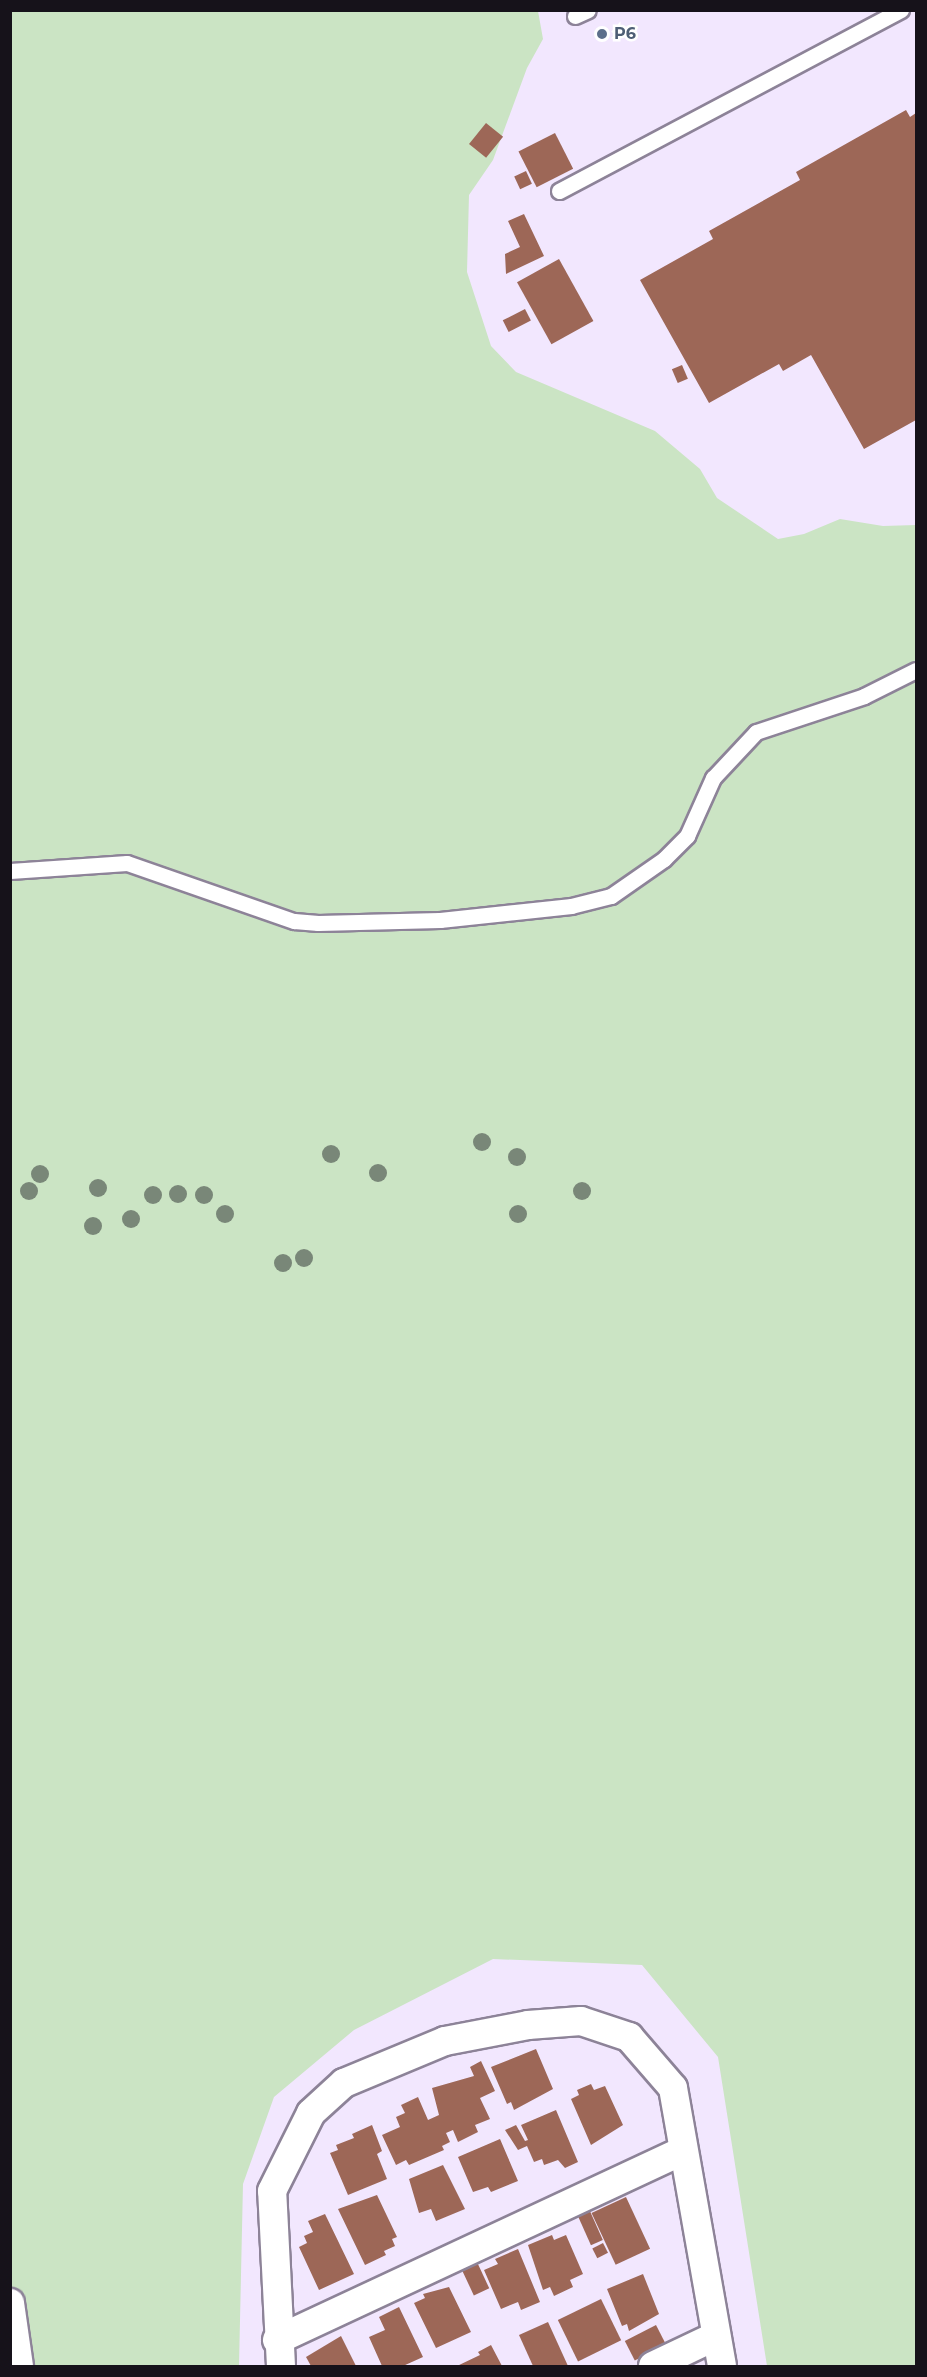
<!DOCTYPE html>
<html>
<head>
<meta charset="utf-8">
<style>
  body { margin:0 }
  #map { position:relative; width:927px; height:2377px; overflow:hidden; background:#f2e7fe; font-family:Montserrat,sans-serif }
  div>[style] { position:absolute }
  .green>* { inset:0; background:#cbe4c4 }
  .building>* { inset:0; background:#9d6757; transform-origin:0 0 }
  .roads { filter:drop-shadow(2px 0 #8d8398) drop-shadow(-2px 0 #8d8398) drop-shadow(0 2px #8d8398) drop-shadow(0 -2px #8d8398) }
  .service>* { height:15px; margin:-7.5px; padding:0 7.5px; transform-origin:7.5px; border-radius:7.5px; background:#fff }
  .minor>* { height:28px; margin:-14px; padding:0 14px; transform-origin:14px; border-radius:14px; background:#fff }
  .trees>* { width:18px; height:18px; margin:-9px; border-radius:50%; background:#798778 }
  .dots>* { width:16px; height:16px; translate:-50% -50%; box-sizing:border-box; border:3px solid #fff; border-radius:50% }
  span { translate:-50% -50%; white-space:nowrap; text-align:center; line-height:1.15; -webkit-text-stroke:5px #fff; paint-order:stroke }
  .service-label { font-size:16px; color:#4e5e75; font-weight:700 }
  .left { translate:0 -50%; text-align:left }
  .frame { position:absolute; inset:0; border:12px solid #16121a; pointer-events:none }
</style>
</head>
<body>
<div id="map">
  <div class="green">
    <div style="clip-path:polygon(11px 11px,538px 11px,543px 39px,527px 68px,493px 160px,469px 195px,467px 272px,491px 346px,516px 372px,655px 431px,700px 469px,717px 498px,778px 539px,804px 534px,840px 519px,883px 526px,916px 525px,916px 2366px,767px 2366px,718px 2057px,642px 1965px,493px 1959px,354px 2030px,274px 2097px,243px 2184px,239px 2366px,11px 2366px)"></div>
  </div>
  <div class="building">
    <div style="clip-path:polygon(906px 110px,910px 117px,916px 113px,916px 420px,864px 449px,811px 355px,783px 371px,779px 364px,709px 403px,640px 280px,713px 239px,709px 231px,800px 180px,796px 172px)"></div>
    <div style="left:486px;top:123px;width:22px;height:27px;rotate:39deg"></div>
    <div style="left:555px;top:133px;width:40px;height:41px;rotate:63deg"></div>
    <div style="left:526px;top:171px;width:14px;height:13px;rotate:65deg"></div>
    <div style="clip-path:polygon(524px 214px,544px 256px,506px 274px,505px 254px,520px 247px,508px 221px)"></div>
    <div style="left:559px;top:259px;width:71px;height:48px;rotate:61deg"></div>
    <div style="left:525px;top:309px;width:13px;height:25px;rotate:63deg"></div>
    <div style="left:682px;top:365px;width:15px;height:11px;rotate:67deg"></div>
    <div style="clip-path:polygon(536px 2049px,553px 2089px,514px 2110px,511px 2102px,507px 2104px,491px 2067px)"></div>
    <div style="clip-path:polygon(481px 2061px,495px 2091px,480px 2098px,490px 2119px,475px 2125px,478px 2132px,458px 2142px,453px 2130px,446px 2133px,450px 2142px,442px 2146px,444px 2150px,409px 2165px,406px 2160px,396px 2165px,382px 2135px,400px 2127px,396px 2117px,405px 2113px,401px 2105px,418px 2097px,428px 2120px,439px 2115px,432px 2088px,474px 2076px,470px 2067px)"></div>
    <div style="clip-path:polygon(591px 2084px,594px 2090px,605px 2086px,623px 2125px,591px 2145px,571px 2099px,579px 2095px,577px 2090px)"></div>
    <div style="clip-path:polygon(556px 2110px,578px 2162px,565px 2168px,558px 2160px,544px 2165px,542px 2159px,534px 2162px,527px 2146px,518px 2150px,505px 2130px,516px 2125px,525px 2141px,528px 2140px,521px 2125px)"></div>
    <div style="clip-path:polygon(372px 2125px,382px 2151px,377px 2154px,387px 2179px,348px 2195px,330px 2153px,338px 2150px,336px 2145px,354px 2138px,352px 2134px)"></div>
    <div style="clip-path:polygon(500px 2139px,518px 2181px,491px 2192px,488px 2187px,473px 2192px,458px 2157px)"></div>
    <div style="clip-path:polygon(443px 2165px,465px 2209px,436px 2221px,431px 2209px,419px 2213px,409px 2179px)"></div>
    <div style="clip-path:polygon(377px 2195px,397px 2237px,392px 2239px,395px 2246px,384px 2251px,386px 2255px,365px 2265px,338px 2209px)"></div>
    <div style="left:626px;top:2197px;width:57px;height:38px;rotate:65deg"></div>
    <div style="left:589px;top:2209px;width:34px;height:13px;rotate:66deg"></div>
    <div style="clip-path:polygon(325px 2214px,354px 2274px,319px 2290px,299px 2247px,307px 2243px,304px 2236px,313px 2232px,308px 2221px)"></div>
    <div style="clip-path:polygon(552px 2235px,554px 2240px,566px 2235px,583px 2274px,570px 2280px,573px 2287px,554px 2296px,550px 2287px,543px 2290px,528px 2245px)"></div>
    <div style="left:603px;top:2243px;width:11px;height:12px;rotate:63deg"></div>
    <div style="clip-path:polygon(518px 2249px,540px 2302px,521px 2310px,518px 2302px,501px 2309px,484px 2270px,498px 2264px,495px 2259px)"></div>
    <div style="left:477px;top:2262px;width:29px;height:17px;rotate:65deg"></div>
    <div style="clip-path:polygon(643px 2274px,659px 2314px,629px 2331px,627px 2324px,622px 2326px,607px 2289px)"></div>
    <div style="clip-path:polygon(449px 2287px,471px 2332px,436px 2348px,414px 2303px,425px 2298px,423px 2294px)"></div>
    <div style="left:601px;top:2299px;width:46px;height:48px;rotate:64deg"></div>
    <div style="clip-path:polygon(399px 2307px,423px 2357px,403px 2366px,382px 2366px,369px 2337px,385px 2330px,379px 2317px)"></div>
    <div style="clip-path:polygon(548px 2322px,568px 2366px,533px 2366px,519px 2335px)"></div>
    <div style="left:656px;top:2325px;width:22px;height:35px;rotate:63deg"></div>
    <div style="clip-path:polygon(341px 2336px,356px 2366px,311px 2366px,306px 2357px)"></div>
    <div style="clip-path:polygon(491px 2345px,502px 2366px,457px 2366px,480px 2355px,478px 2352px)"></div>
  </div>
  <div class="roads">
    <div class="service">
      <div style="left:575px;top:16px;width:14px;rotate:-25deg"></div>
      <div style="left:559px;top:191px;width:387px;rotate:-27.9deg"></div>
      <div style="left:10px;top:871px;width:117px;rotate:-3.9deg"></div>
      <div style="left:127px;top:863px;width:177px;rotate:19.2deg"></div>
      <div style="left:294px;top:921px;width:24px;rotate:5deg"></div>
      <div style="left:318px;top:923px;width:122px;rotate:-1.4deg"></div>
      <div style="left:440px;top:920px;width:132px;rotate:-6.1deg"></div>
      <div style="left:571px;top:906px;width:41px;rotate:-14deg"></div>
      <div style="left:611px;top:896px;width:65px;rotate:-34.9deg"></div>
      <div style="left:664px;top:859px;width:33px;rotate:-45deg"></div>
      <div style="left:687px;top:836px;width:64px;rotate:-65.9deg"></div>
      <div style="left:713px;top:778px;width:63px;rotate:-46.9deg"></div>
      <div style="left:756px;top:732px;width:114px;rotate:-18.4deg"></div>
      <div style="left:864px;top:696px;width:58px;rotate:-26.6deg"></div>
    </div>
    <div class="minor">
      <div style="left:10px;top:2303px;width:64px;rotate:81.9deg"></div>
      <div style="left:277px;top:2340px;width:448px;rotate:-25deg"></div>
      <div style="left:281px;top:2366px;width:175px;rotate:-92.9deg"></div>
      <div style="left:272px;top:2191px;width:87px;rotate:-63.4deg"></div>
      <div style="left:311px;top:2113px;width:45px;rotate:-42.3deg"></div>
      <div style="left:344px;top:2083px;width:109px;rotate:-22.6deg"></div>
      <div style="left:445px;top:2041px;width:85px;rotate:-10.9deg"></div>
      <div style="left:528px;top:2025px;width:53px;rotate:-4.3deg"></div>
      <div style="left:581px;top:2021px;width:51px;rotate:18.4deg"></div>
      <div style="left:629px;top:2037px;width:67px;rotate:49.2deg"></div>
      <div style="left:673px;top:2088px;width:282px;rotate:80deg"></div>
      <div style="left:653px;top:2366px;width:70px;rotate:-25.5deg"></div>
    </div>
  </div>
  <div class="trees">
    <div style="left:482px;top:1142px"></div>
    <div style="left:331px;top:1154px"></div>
    <div style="left:517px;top:1157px"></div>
    <div style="left:378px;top:1173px"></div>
    <div style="left:40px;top:1174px"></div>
    <div style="left:98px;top:1188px"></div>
    <div style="left:29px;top:1191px"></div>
    <div style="left:582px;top:1191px"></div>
    <div style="left:178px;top:1194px"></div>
    <div style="left:153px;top:1195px"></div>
    <div style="left:204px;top:1195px"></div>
    <div style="left:225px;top:1214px"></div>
    <div style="left:518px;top:1214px"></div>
    <div style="left:131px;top:1219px"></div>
    <div style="left:93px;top:1226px"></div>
    <div style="left:304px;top:1258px"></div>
    <div style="left:283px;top:1263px"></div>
  </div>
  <div class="dots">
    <div style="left:602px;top:34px;background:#5c6f8a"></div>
  </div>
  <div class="service-label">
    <span class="left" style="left:614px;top:34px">P6</span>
  </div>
  <div class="frame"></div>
</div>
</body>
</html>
